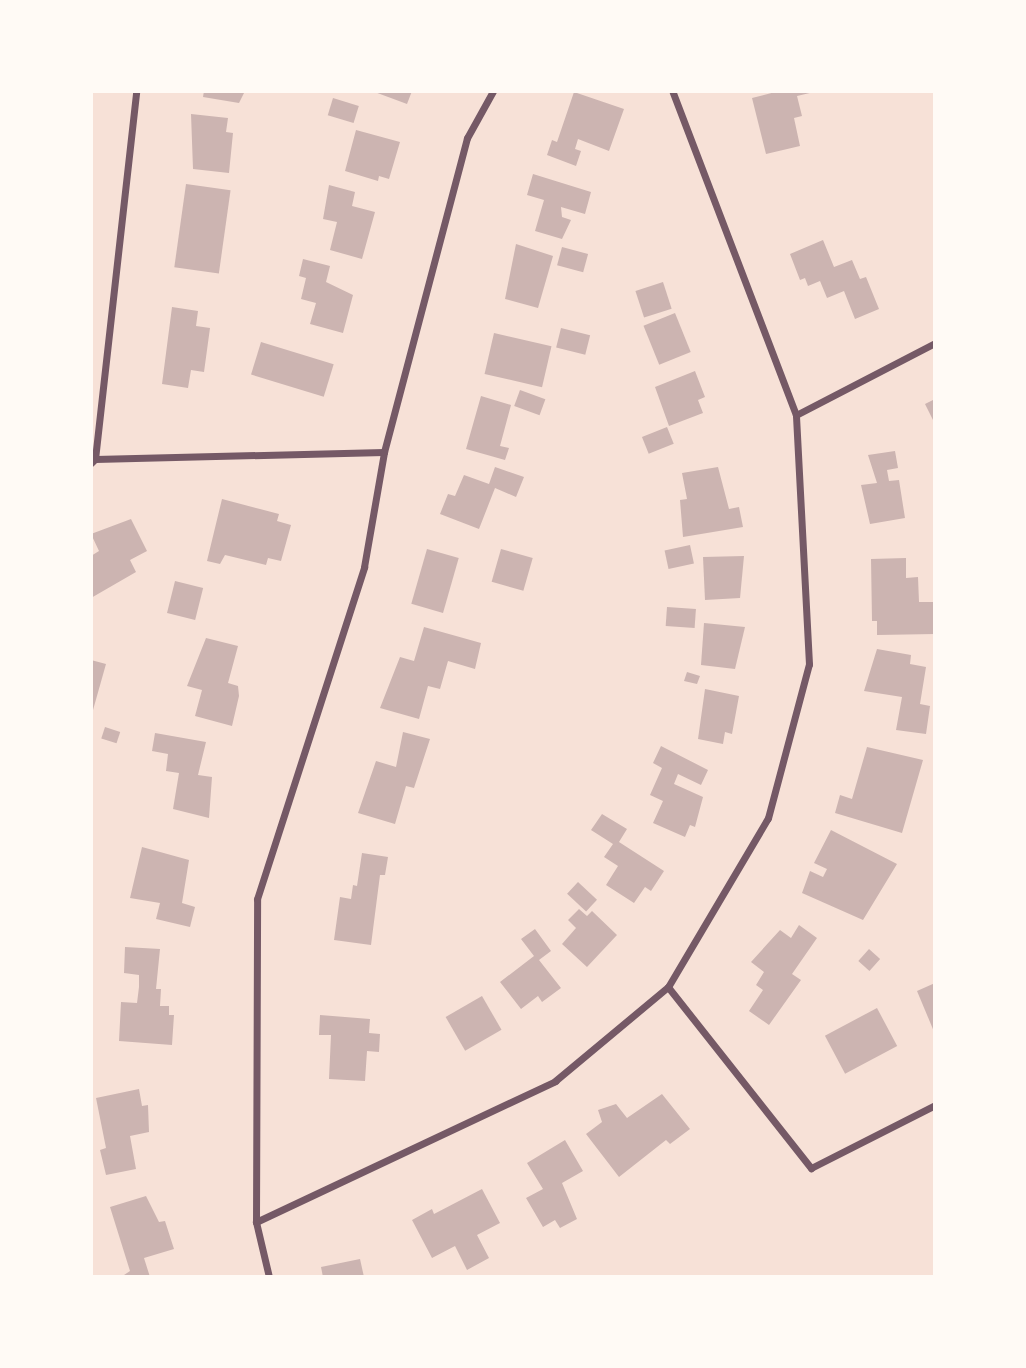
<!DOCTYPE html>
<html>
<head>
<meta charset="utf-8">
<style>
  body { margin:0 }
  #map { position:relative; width:1026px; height:1368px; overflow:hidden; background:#f7e1d7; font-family:Helvetica,sans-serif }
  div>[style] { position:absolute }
  .building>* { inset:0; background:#ccb4b1; transform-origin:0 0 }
  .minor>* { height:7px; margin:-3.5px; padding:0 3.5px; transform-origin:3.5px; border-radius:3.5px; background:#755966 }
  span { translate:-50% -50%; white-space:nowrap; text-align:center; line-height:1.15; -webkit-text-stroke:7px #fffaf5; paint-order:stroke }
  .frame { position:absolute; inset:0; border:93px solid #fffaf5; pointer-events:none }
</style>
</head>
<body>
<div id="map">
  <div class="building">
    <div style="clip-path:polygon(204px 91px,245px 91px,239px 103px,203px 97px)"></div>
    <div style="clip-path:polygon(372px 91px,412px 91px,407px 104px)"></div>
    <div style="clip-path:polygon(779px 91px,814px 92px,797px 96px,802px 116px,794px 118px,800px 146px,766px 154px,752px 98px)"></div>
    <div style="clip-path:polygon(574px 92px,624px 109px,609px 151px,578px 139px,575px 149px,581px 151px,576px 166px,547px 155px,552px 140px,557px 142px)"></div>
    <div style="left:333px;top:98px;width:27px;height:18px;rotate:17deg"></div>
    <div style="clip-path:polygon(191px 114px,228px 118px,226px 132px,233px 133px,229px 173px,193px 169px)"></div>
    <div style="clip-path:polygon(356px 130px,400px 142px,389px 179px,379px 176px,378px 181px,345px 171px)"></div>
    <div style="clip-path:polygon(533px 174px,591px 192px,585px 214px,561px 207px,562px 217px,571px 220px,562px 239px,535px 231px,544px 200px,527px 195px)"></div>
    <div style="left:186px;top:184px;width:45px;height:84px;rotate:8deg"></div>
    <div style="clip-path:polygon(329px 185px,355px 192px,352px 206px,375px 212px,362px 259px,330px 250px,337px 222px,323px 219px)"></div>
    <div style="clip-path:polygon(823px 240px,834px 267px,852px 260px,860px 279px,866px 277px,879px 309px,855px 319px,844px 291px,827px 298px,820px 281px,808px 286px,805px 278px,800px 280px,790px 254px)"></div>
    <div style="clip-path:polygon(516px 244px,553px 256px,538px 308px,505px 299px)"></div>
    <div style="left:562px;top:247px;width:27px;height:19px;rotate:15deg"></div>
    <div style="clip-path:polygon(303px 259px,330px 266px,326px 282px,353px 295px,343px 333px,310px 324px,316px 303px,301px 299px,306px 278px,299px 276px)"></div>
    <div style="left:663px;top:282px;width:28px;height:29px;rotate:72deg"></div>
    <div style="clip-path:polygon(172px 307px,198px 311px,196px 326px,210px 328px,204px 372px,191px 370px,188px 388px,162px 384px)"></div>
    <div style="left:675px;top:313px;width:42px;height:34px;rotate:68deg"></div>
    <div style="left:561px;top:328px;width:30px;height:20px;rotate:14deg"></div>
    <div style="left:494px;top:333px;width:59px;height:42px;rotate:13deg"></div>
    <div style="left:261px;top:342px;width:76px;height:34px;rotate:17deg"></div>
    <div style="clip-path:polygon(695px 371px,705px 397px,698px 400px,703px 413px,669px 426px,655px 387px)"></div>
    <div style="left:520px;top:390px;width:27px;height:17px;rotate:20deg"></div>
    <div style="clip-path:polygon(481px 396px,511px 405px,500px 446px,509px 448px,505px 460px,466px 449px)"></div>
    <div style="clip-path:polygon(935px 399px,935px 424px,925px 404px)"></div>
    <div style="left:667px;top:427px;width:18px;height:27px;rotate:68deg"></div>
    <div style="clip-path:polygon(895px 451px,898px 468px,887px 470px,889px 481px,899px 480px,905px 518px,870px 524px,861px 485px,877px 483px,868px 455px)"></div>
    <div style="clip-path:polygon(495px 467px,524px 477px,516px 497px,495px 488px,479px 529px,440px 514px,448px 494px,455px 496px,464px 475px,489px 484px)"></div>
    <div style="clip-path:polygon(718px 467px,729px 509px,739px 507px,743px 527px,683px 537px,680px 500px,687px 499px,682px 473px)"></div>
    <div style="clip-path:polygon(222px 499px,279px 514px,277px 521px,291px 525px,281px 561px,268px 558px,266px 565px,225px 555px,220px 564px,207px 561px)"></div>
    <div style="clip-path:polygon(131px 519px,147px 551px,130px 560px,136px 572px,91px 598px,91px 556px,99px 551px,91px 534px)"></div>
    <div style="left:690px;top:545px;width:19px;height:26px;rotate:78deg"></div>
    <div style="left:427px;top:549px;width:33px;height:57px;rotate:16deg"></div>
    <div style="left:501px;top:549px;width:33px;height:34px;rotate:16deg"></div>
    <div style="clip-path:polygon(744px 556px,740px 598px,705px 600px,703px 557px)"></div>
    <div style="clip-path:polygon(906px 558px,906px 578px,918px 577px,919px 602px,934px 602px,935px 634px,877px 635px,877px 621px,872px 621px,871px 559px)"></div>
    <div style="left:175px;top:581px;width:29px;height:33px;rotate:14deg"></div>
    <div style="left:667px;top:607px;width:29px;height:19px;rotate:4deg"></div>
    <div style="clip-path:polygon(704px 623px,745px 627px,735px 669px,701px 665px)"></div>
    <div style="clip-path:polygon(424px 627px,481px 643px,475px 669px,448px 661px,440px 689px,428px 686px,419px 719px,380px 708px,400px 657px,414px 661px)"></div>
    <div style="clip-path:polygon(206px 638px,238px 646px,228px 683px,238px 686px,239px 696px,232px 726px,195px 716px,202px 690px,187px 686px)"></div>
    <div style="clip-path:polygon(877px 649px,911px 655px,910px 664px,926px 667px,920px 704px,930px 706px,926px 734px,896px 730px,902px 697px,864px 691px)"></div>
    <div style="clip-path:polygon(91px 660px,106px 664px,93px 710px,91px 709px)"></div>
    <div style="clip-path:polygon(687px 672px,700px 676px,697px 684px,684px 681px)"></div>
    <div style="clip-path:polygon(705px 689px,739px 696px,732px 734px,725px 732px,723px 744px,698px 739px)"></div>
    <div style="left:105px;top:727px;width:16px;height:12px;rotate:18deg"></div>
    <div style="clip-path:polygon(403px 732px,430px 739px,414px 788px,406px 786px,395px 824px,358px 813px,376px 761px,396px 767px)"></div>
    <div style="clip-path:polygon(155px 733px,206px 742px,198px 775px,212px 777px,209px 818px,173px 809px,179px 773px,166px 771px,168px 754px,152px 751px)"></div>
    <div style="clip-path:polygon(661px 746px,708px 770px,701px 785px,678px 774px,674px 784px,703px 797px,695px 827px,690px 825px,685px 837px,653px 823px,663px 801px,650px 795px,662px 768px,653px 763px)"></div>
    <div style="clip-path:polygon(867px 747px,923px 760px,902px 833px,835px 813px,840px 795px,852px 799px)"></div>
    <div style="clip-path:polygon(602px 814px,627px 829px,619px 842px,664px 871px,651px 891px,645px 887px,634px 903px,606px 885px,618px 866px,604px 857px,613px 844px,591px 830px)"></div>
    <div style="clip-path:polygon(831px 830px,897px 864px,863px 920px,802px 893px,810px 871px,823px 877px,827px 869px,814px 863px)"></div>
    <div style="clip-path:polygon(142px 847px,189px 860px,182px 903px,195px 907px,190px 927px,156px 919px,160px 903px,130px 898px)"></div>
    <div style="clip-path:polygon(362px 853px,388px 857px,385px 875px,380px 875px,371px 945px,334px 940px,340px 897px,351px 899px,353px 885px,357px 886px)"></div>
    <div style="left:578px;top:882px;width:26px;height:16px;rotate:43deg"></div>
    <div style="clip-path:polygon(579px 909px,587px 916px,592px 911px,617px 935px,587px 967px,562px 944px,576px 928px,568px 920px)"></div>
    <div style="clip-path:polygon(799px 925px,817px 938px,792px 974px,801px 980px,769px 1025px,749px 1011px,763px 990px,756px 985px,764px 972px,751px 962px,780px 930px,791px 938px)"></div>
    <div style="clip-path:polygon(535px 929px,551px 951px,539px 960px,561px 988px,542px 1002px,538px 996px,521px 1009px,500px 982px,534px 956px,521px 939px)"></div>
    <div style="clip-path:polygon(125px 947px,160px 949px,156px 989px,161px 989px,160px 1006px,169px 1006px,169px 1015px,174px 1015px,172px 1045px,119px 1041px,121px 1002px,137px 1003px,139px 987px,139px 975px,124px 973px)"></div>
    <div style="left:869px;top:949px;width:15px;height:16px;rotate:42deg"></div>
    <div style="clip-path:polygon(935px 983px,935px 1034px,917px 991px)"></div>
    <div style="left:482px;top:996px;width:39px;height:42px;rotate:60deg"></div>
    <div style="left:877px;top:1008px;width:43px;height:59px;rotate:62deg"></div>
    <div style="clip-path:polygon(320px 1015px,370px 1019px,369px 1033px,380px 1034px,379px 1052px,367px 1051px,365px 1081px,329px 1079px,331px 1035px,319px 1035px)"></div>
    <div style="clip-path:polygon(139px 1089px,142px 1106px,148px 1105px,149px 1132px,130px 1136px,136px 1169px,106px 1175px,100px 1150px,106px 1148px,96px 1098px)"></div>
    <div style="clip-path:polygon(662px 1094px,690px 1129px,670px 1144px,666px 1140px,619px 1177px,586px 1134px,602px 1122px,598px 1110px,616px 1104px,627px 1118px)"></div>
    <div style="clip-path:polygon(565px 1140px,583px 1171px,562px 1183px,577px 1219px,560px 1228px,555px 1220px,543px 1227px,526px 1198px,543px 1189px,527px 1163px)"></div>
    <div style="clip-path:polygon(482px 1189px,500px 1223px,477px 1235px,489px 1258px,467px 1270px,455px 1246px,432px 1258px,412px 1220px,432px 1209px,434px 1214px)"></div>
    <div style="clip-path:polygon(146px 1196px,159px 1222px,165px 1221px,174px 1249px,144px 1258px,150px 1277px,121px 1277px,130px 1271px,110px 1207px)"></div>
    <div style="clip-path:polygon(360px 1259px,364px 1277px,323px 1277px,321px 1267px)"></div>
  </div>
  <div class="minor">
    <div style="left:796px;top:415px;width:157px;rotate:-27.4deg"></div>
    <div style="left:95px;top:459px;width:289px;rotate:-1.4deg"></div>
    <div style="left:91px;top:463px;width:6px;rotate:-45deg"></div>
    <div style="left:95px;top:459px;width:370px;rotate:-83.6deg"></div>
    <div style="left:668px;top:987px;width:231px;rotate:51.7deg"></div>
    <div style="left:811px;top:1168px;width:139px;rotate:-26.9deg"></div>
    <div style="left:256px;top:1222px;width:331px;rotate:-25.2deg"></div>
    <div style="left:555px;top:1081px;width:147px;rotate:-39.8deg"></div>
    <div style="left:668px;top:987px;width:196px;rotate:-59.4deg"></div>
    <div style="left:768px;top:818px;width:159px;rotate:-75.1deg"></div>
    <div style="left:809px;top:664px;width:249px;rotate:-93deg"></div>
    <div style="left:796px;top:415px;width:347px;rotate:-110.9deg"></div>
    <div style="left:269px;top:1277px;width:57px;rotate:-103.3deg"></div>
    <div style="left:256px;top:1222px;width:323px;rotate:-89.8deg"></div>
    <div style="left:257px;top:899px;width:349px;rotate:-72.1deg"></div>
    <div style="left:364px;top:567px;width:117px;rotate:-80.1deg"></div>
    <div style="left:384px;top:452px;width:325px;rotate:-75.2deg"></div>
    <div style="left:467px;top:138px;width:54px;rotate:-61deg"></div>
  </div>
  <div class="frame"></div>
</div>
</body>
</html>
